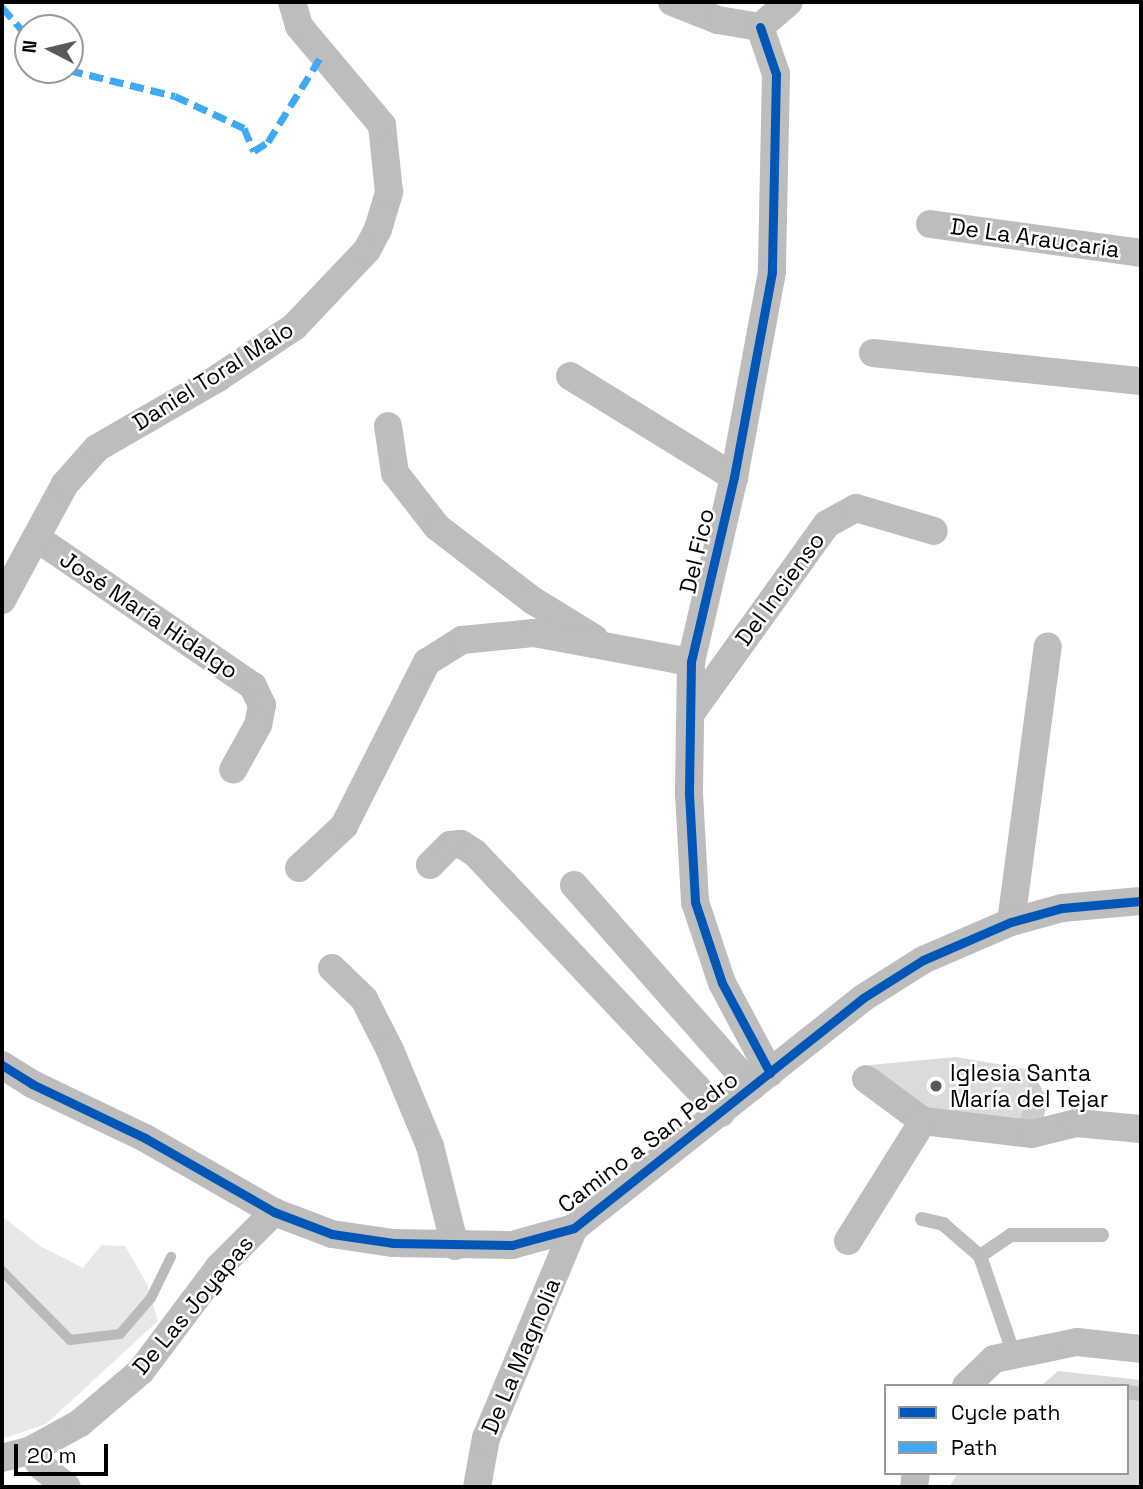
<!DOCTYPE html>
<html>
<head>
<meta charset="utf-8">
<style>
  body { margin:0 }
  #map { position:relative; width:1143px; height:1489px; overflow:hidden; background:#fff; font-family:"Space Grotesk",sans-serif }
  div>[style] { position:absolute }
  .green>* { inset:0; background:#e8e8e8 }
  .shadow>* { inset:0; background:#0003 }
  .stream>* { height:10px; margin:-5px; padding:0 5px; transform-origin:5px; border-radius:5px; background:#bababa }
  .building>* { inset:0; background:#dbdbdb }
  .lane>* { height:14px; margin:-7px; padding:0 7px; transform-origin:7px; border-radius:7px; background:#bdbdbd }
  .street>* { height:28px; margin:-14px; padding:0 14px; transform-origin:14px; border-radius:14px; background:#bdbdbd }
  .quiet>* { height:7px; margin-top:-3.5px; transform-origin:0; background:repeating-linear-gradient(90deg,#3fa9f5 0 14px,transparent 0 21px) }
  .cycleway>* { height:9px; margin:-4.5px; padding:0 4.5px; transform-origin:4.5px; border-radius:4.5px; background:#0057b8 }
  .dots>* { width:19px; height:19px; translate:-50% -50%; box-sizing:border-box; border:4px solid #fff; border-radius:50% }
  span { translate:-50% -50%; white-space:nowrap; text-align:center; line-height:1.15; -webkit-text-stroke:5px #fff; paint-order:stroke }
  .street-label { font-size:23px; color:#000 }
  .poi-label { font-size:23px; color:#000 }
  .left { translate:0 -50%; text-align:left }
  .frame { position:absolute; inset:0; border:4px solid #000; pointer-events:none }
  .legend { position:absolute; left:884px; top:1384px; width:245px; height:91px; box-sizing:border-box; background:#fff; border:2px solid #999; margin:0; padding:9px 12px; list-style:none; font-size:21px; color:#000 }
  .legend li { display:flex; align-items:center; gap:14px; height:35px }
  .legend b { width:35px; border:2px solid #999 }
  .north { position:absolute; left:14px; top:14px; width:70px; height:70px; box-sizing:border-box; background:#fff; border:2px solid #999; border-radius:50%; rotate:277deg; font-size:19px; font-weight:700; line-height:28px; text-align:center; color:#000 }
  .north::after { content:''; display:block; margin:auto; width:24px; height:32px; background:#595959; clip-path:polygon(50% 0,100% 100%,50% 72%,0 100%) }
  .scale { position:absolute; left:14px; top:1444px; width:94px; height:32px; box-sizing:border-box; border:4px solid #000; border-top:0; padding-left:9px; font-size:21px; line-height:24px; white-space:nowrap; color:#000; -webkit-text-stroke:5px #fff; paint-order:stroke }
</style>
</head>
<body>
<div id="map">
  <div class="green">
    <div style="clip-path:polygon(2px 1216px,40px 1246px,83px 1268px,101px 1245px,125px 1246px,147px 1284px,158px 1321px,46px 1424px,2px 1439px)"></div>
  </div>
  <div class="shadow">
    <div style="clip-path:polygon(1032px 1071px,1048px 1100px,1036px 1147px,888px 1093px)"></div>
    <div style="clip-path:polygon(1058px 1373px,1141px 1382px,1141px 1487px,951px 1487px,960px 1473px,1127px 1473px,1127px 1386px)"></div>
  </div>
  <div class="stream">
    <div style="left:2px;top:1271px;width:97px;rotate:45.4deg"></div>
    <div style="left:70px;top:1340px;width:50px;rotate:-6.8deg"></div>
    <div style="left:120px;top:1334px;width:48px;rotate:-49.3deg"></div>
    <div style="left:151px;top:1298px;width:46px;rotate:-64deg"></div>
  </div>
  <div class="building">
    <div style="clip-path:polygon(956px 1057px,1033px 1070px,1020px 1120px,926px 1107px,870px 1065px)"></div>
    <div style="clip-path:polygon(1058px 1371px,1141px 1380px,1141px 1487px,949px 1487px,958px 1473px,1127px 1473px,1127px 1386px,1041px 1386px)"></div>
  </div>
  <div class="lane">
    <div style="left:922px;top:1219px;width:22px;rotate:13deg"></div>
    <div style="left:943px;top:1224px;width:49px;rotate:40.9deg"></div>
    <div style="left:980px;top:1256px;width:105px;rotate:71deg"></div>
    <div style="left:980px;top:1256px;width:37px;rotate:-34deg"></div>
    <div style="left:1011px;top:1235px;width:91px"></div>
    <div style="left:1127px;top:1392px;width:14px;rotate:8deg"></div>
  </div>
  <div class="street">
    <div style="left:672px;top:2px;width:49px;rotate:21.4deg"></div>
    <div style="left:718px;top:20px;width:43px;rotate:9.5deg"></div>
    <div style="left:760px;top:27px;width:50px;rotate:71.2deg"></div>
    <div style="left:776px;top:74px;width:198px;rotate:91.2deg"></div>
    <div style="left:772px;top:272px;width:208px;rotate:100.5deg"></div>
    <div style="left:734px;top:477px;width:190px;rotate:103.1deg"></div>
    <div style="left:691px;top:662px;width:132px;rotate:90.9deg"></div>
    <div style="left:689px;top:794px;width:108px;rotate:86.8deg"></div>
    <div style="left:695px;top:902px;width:85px;rotate:71.6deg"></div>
    <div style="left:722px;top:983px;width:102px;rotate:61.9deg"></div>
    <div style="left:760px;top:27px;width:38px;rotate:-41deg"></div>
    <div style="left:930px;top:224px;width:213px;rotate:7.8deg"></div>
    <div style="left:873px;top:353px;width:269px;rotate:6deg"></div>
    <div style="left:570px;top:376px;width:193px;rotate:31.6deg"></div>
    <div style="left:388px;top:426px;width:48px;rotate:81.5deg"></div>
    <div style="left:395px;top:473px;width:68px;rotate:52.1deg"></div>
    <div style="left:437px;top:527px;width:120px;rotate:37.5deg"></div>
    <div style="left:532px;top:600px;width:73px;rotate:31.5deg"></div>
    <div style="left:38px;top:539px;width:260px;rotate:34.4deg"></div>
    <div style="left:253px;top:686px;width:21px;rotate:65deg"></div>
    <div style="left:262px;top:705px;width:20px;rotate:101deg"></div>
    <div style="left:258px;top:725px;width:51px;rotate:119.1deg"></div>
    <div style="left:2px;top:600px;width:132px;rotate:-61.5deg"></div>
    <div style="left:65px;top:484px;width:48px;rotate:-48.4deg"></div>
    <div style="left:97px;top:448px;width:140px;rotate:-30deg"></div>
    <div style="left:218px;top:378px;width:92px;rotate:-33.9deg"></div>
    <div style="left:294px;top:327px;width:106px;rotate:-46.5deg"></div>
    <div style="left:367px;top:250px;width:24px;rotate:-62deg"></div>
    <div style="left:378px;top:229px;width:39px;rotate:-73deg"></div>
    <div style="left:389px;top:192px;width:67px;rotate:-96deg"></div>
    <div style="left:382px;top:125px;width:129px;rotate:-130deg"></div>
    <div style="left:299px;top:26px;width:25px;rotate:-106deg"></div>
    <div style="left:691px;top:713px;width:233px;rotate:-54.3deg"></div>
    <div style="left:827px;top:524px;width:33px;rotate:-29deg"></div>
    <div style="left:856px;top:508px;width:81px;rotate:16.4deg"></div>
    <div style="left:430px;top:865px;width:28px;rotate:-45deg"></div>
    <div style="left:450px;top:845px;width:11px;rotate:-5deg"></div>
    <div style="left:461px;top:844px;width:17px;rotate:33deg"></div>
    <div style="left:475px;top:853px;width:358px;rotate:46.6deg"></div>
    <div style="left:299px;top:868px;width:62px;rotate:-43deg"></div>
    <div style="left:344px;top:826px;width:184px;rotate:-63.2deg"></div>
    <div style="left:427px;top:662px;width:41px;rotate:-32.2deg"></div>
    <div style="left:462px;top:640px;width:72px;rotate:-5.6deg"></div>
    <div style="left:534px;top:633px;width:160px;rotate:10.5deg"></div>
    <div style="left:574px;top:885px;width:269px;rotate:48.6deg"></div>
    <div style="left:1011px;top:922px;width:278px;rotate:-82.4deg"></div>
    <div style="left:332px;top:968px;width:45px;rotate:44.1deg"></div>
    <div style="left:364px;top:999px;width:57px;rotate:63deg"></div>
    <div style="left:390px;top:1050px;width:104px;rotate:67.4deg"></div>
    <div style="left:430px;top:1146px;width:103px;rotate:76deg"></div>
    <div style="left:2px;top:1065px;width:36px;rotate:32deg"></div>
    <div style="left:32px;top:1084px;width:125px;rotate:25.5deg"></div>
    <div style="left:145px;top:1138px;width:149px;rotate:29.8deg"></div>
    <div style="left:274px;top:1212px;width:62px;rotate:20.8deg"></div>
    <div style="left:332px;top:1234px;width:62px;rotate:8.4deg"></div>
    <div style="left:393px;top:1243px;width:119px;rotate:1deg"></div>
    <div style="left:512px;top:1245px;width:64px;rotate:-15.3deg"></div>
    <div style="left:574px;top:1228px;width:369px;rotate:-38.5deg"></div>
    <div style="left:863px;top:998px;width:71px;rotate:-32.3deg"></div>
    <div style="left:923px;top:960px;width:96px;rotate:-23.4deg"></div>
    <div style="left:1011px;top:922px;width:53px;rotate:-15.4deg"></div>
    <div style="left:1062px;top:908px;width:79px;rotate:-5.1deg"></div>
    <div style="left:866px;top:1079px;width:71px;rotate:36.4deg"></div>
    <div style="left:923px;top:1121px;width:110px;rotate:6.8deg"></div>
    <div style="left:1032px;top:1134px;width:45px;rotate:-14deg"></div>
    <div style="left:1076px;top:1123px;width:65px;rotate:5.3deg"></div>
    <div style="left:848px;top:1241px;width:142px;rotate:-58deg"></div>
    <div style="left:966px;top:1386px;width:39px;rotate:-44deg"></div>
    <div style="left:994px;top:1359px;width:85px;rotate:-11.6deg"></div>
    <div style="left:1077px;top:1342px;width:64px;rotate:6.2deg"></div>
    <div style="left:31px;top:1450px;width:19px;rotate:58deg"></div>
    <div style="left:41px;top:1466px;width:33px;rotate:39deg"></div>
    <div style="left:2px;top:1458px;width:30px;rotate:-15deg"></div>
    <div style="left:31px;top:1450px;width:56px;rotate:-28.9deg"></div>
    <div style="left:80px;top:1423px;width:80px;rotate:-40.4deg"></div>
    <div style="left:141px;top:1371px;width:130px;rotate:-53.1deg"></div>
    <div style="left:219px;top:1267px;width:78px;rotate:-45deg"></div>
    <div style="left:477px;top:1487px;width:50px;rotate:-79.6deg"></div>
    <div style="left:486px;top:1438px;width:228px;rotate:-67.3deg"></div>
    <div style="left:914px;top:1487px;width:14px;rotate:-82deg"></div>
  </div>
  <div class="quiet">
    <div style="left:2px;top:7px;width:40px;rotate:49deg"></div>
    <div style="left:69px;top:70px;width:109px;rotate:13.8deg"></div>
    <div style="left:175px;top:96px;width:76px;rotate:24.9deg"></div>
    <div style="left:244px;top:128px;width:25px;rotate:67deg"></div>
    <div style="left:254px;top:151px;width:17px;rotate:-33deg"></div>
    <div style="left:268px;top:142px;width:102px;rotate:-58.2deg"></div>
  </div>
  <div class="cycleway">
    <div style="left:760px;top:27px;width:50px;rotate:71.2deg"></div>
    <div style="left:776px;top:74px;width:198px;rotate:91.2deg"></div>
    <div style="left:772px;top:272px;width:208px;rotate:100.5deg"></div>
    <div style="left:734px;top:477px;width:190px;rotate:103.1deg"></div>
    <div style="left:691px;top:662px;width:132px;rotate:90.9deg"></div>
    <div style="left:689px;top:794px;width:108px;rotate:86.8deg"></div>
    <div style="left:695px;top:902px;width:85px;rotate:71.6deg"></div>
    <div style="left:722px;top:983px;width:102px;rotate:61.9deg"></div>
    <div style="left:2px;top:1065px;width:36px;rotate:32deg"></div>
    <div style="left:32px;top:1084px;width:125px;rotate:25.5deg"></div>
    <div style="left:145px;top:1138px;width:149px;rotate:29.8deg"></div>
    <div style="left:274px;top:1212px;width:62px;rotate:20.8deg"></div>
    <div style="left:332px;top:1234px;width:62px;rotate:8.4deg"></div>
    <div style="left:393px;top:1243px;width:119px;rotate:1deg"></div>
    <div style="left:512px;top:1245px;width:64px;rotate:-15.3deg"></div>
    <div style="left:574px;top:1228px;width:369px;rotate:-38.5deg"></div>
    <div style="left:863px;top:998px;width:71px;rotate:-32.3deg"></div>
    <div style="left:923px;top:960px;width:96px;rotate:-23.4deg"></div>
    <div style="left:1011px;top:922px;width:53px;rotate:-15.4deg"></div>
    <div style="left:1062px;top:908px;width:79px;rotate:-5.1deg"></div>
  </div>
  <div class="dots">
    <div style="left:936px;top:1086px;background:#595959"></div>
  </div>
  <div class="street-label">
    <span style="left:1035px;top:238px;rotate:8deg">De La Araucaria</span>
    <span style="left:213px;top:376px;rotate:-32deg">Daniel Toral Malo</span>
    <span style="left:697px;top:551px;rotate:-77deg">Del Fico</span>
    <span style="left:780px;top:589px;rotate:-54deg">Del Incienso</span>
    <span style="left:149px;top:615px;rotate:34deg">José María Hidalgo</span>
    <span style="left:648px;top:1142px;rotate:-37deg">Camino a San Pedro</span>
    <span style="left:193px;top:1305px;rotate:-50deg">De Las Joyapas</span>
    <span style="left:521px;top:1356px;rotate:-67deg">De La Magnolia</span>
  </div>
  <div class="poi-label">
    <span class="left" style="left:950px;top:1086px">Iglesia Santa<br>María del Tejar</span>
  </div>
  <div class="frame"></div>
  <ul class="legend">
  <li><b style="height:9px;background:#0057b8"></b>Cycle path</li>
  <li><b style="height:9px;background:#3fa9f5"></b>Path</li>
  </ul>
  <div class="north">N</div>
  <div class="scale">20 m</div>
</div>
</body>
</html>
